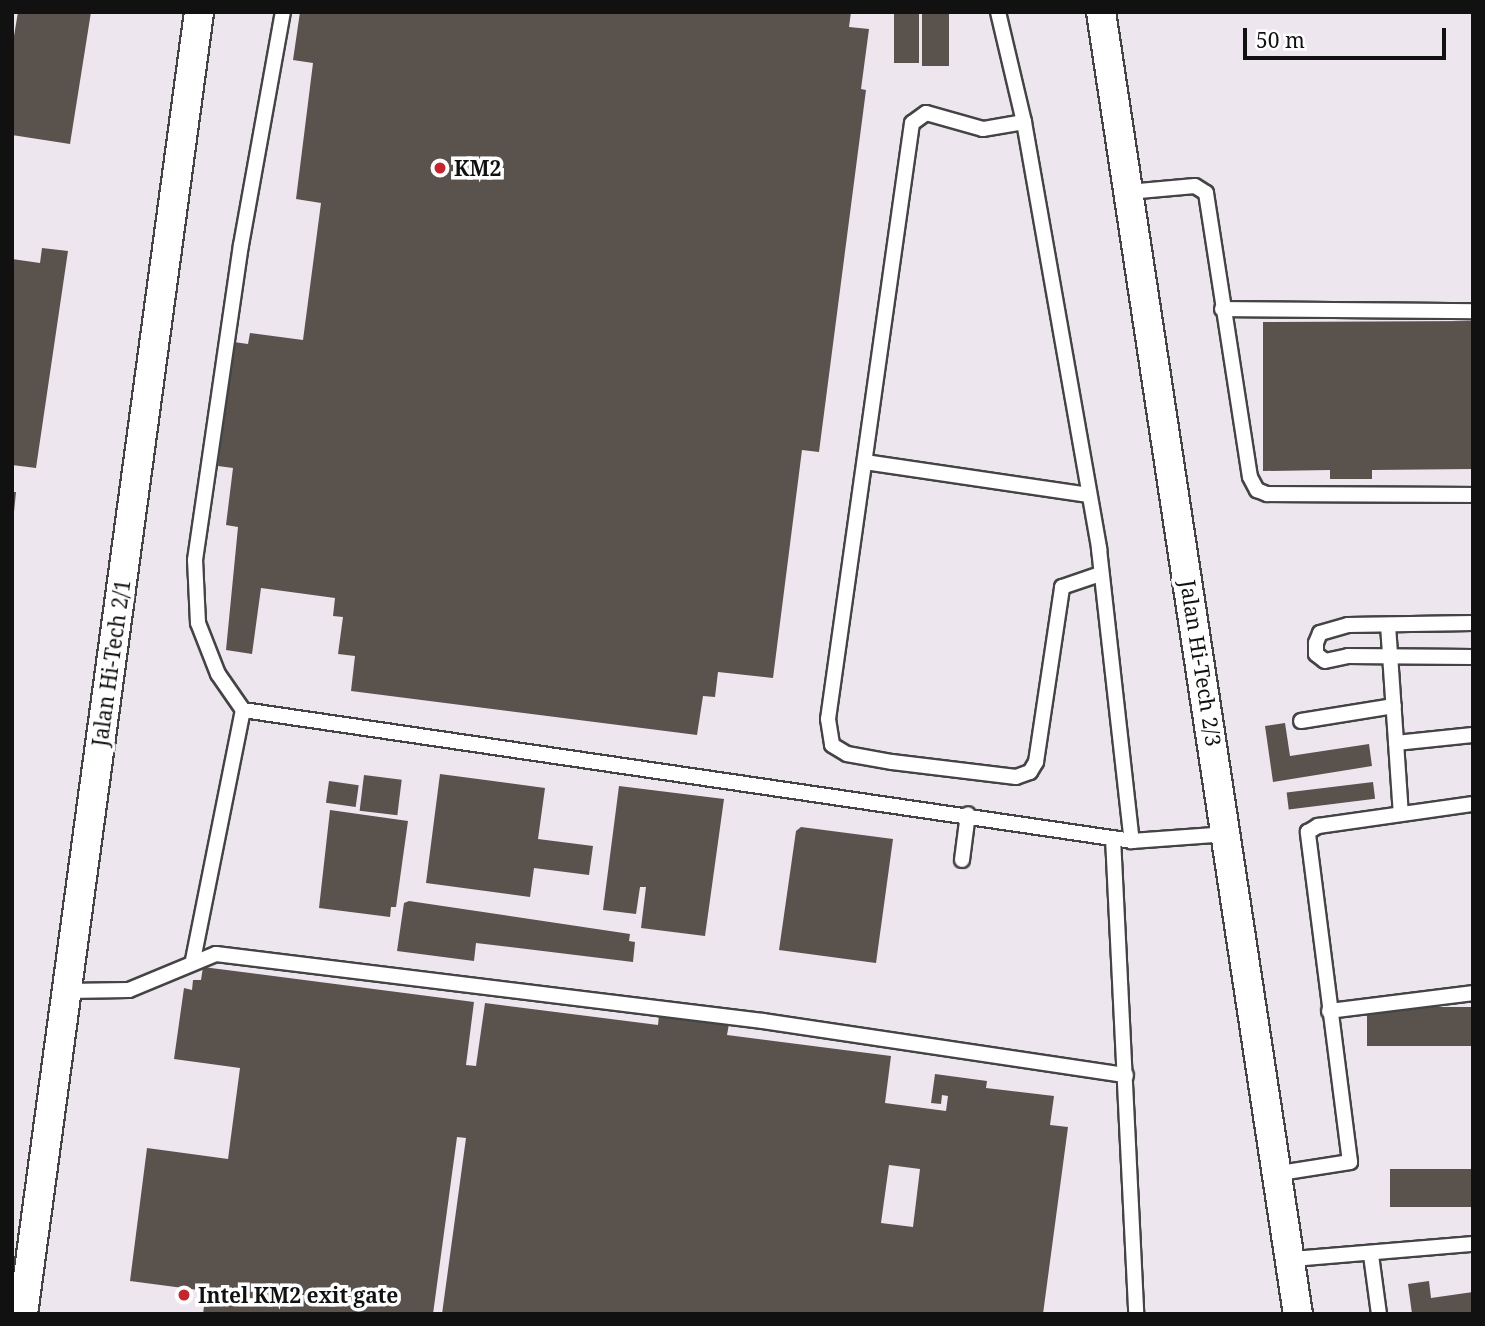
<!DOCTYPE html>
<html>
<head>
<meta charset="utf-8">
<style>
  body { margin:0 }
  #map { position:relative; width:1485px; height:1326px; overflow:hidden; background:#fffdf5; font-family:"Noto Serif",serif }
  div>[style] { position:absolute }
  .industrial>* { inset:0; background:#eee6ef; transform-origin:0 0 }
  .building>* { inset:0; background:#5a524d; transform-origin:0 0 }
  .roads { filter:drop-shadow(2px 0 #444) drop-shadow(-2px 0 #444) drop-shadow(0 2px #444) drop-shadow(0 -2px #444) }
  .service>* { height:14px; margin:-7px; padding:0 7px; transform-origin:7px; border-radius:7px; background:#fff }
  .minor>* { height:28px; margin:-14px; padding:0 14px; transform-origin:14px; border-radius:14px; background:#fff }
  .dots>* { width:19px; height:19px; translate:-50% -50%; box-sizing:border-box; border:4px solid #fff; border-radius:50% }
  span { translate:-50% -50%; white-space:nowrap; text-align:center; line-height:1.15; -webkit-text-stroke:7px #fff; paint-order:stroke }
  .poi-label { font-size:21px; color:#111; font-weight:700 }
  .left { translate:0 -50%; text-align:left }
  .street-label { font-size:21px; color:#111 }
  .frame { position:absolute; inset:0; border:14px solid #111; pointer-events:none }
  .scale { position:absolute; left:1243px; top:28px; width:203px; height:32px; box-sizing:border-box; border:4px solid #111; border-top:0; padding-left:9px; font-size:21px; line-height:24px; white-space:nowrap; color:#111; -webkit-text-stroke:5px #fff; paint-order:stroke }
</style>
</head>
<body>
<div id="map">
  <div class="industrial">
    <div style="left:12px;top:12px;width:1461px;height:1302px"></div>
  </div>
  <div class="building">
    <div style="clip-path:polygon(18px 12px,91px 12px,70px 144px,12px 135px,12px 48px)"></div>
    <div style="clip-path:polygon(300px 12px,851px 12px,849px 27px,869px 29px,861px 89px,866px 90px,819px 452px,802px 450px,773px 678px,718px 672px,715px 697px,703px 696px,697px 735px,351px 691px,355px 656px,338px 654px,343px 617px,333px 616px,335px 598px,261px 588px,252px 654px,226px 650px,238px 527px,226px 525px,233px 468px,218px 466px,234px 342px,248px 344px,250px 333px,303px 340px,321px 203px,296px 199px,313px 63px,293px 60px)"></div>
    <div style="left:894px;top:12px;width:25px;height:51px"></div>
    <div style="left:922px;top:12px;width:27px;height:54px"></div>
    <div style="clip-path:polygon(42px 248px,68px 251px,36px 468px,12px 465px,12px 259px,40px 263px)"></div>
    <div style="clip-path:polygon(1473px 321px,1473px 469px,1372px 470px,1372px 479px,1330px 479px,1330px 470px,1263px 471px,1263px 322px)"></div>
    <div style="clip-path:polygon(12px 492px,16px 492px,14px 512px,12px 511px)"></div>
    <div style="clip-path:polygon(1285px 723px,1290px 756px,1369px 744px,1372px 766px,1273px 782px,1265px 726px)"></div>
    <div style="clip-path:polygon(440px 774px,545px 788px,538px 839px,593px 846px,589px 875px,534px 868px,530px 897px,426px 883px)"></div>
    <div style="left:364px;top:775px;width:38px;height:36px;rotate:7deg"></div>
    <div style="left:329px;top:781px;width:30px;height:22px;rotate:8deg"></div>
    <div style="left:1373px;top:782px;width:17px;height:87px;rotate:83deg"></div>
    <div style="clip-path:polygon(619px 786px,724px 799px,705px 936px,641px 928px,646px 887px,640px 887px,636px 914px,603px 910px)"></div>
    <div style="clip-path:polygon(330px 810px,408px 821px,396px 907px,391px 907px,390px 917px,319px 908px)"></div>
    <div style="clip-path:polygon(801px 827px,893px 839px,876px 963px,779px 950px,796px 831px)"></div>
    <div style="clip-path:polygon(409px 901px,630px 934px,629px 941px,635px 942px,633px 962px,476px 943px,474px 961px,397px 951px,404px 903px)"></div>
    <div style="clip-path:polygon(evenodd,203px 967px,474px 1002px,466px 1065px,476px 1066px,485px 1003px,658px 1025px,659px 1015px,729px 1024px,727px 1035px,891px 1056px,885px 1103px,946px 1111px,948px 1096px,942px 1095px,941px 1104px,931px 1103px,935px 1074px,987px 1081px,986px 1088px,1054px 1096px,1050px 1125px,1068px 1127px,1043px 1314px,442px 1314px,466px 1138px,457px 1137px,433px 1314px,203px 1314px,206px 1291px,130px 1281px,147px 1148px,228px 1159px,240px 1068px,174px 1059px,184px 988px,192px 990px,193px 980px,201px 980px,203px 967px,889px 1165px,920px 1169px,913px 1227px,881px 1223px,889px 1165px)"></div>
    <div style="left:1473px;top:1007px;width:39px;height:106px;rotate:90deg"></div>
    <div style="left:1473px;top:1169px;width:38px;height:83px;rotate:90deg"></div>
    <div style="clip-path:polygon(1429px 1281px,1431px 1298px,1473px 1292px,1473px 1314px,1412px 1314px,1408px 1284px)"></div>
  </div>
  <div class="roads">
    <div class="service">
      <div style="left:998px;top:12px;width:113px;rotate:76.7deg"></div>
      <div style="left:1024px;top:122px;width:434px;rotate:80deg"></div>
      <div style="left:1099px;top:549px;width:294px;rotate:83.6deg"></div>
      <div style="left:1024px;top:122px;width:42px;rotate:170.3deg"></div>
      <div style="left:983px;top:129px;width:59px;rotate:-164.3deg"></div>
      <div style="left:926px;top:113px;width:17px;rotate:144deg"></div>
      <div style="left:912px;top:123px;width:602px;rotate:98.02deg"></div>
      <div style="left:828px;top:719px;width:26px;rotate:81deg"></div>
      <div style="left:832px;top:745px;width:17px;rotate:31deg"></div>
      <div style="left:847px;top:754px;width:46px;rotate:10.1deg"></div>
      <div style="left:892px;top:762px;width:125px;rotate:6.9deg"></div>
      <div style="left:1016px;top:777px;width:15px;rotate:-20deg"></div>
      <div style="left:1030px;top:772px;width:12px;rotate:-59deg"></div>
      <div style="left:1036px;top:762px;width:177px;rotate:-81.5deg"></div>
      <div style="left:1062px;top:587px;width:40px;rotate:-18.9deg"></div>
      <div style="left:1128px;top:192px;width:67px;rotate:-5.1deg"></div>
      <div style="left:1195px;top:186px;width:13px;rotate:32deg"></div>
      <div style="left:1206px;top:193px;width:287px;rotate:81.2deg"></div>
      <div style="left:1250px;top:477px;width:15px;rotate:62deg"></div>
      <div style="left:1257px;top:490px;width:11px;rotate:22deg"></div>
      <div style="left:1267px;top:494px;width:206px;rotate:0.3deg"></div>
      <div style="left:1222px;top:309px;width:251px;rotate:0.5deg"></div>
      <div style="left:865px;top:462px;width:226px;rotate:8.4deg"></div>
      <div style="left:1473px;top:623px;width:125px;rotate:179.1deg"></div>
      <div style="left:1348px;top:625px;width:29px;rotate:164deg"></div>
      <div style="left:1320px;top:633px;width:11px;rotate:112deg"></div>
      <div style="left:1316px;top:643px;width:11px;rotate:90deg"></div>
      <div style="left:1316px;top:654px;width:11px;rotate:38deg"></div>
      <div style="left:1325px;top:661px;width:24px;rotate:-12deg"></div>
      <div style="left:1348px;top:656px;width:125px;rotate:0.5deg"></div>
      <div style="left:1388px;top:625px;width:189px;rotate:86.1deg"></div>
      <div style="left:243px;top:710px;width:899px;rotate:8.38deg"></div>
      <div style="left:1132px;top:841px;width:96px;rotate:-4.2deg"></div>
      <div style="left:1301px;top:721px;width:94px;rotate:-9.2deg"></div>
      <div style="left:1396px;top:743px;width:77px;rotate:-5.9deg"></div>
      <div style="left:1113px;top:838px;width:477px;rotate:87.2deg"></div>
      <div style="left:962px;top:860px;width:46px;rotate:-82.6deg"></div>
      <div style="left:193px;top:960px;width:255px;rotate:-78.7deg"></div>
      <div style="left:243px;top:710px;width:44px;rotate:-124.8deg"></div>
      <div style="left:218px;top:674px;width:55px;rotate:-111.4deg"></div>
      <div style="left:198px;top:623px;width:63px;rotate:-92.7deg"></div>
      <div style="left:195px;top:560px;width:318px;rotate:-81.7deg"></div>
      <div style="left:241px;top:245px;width:237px;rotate:-79.8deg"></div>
      <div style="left:67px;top:991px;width:62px;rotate:-0.9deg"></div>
      <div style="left:129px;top:990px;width:94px;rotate:-22.5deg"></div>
      <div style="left:216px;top:954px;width:551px;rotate:6.98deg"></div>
      <div style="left:763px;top:1021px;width:367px;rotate:8.5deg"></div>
      <div style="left:1329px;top:1011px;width:145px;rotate:-7.1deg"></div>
      <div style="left:1280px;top:1173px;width:71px;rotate:-8.9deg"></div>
      <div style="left:1350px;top:1162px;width:333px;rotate:-97.3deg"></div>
      <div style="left:1308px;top:832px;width:12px;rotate:-31deg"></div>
      <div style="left:1318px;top:826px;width:157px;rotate:-8.1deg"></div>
      <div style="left:1371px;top:1255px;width:60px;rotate:82.3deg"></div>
      <div style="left:1293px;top:1259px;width:181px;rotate:-4.8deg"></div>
    </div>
    <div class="minor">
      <div style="left:1101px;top:12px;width:1317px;rotate:81.4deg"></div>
      <div style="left:23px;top:1314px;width:1314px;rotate:-82.3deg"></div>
    </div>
  </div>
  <div class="dots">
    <div style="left:440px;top:168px;background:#c4262e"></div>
    <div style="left:184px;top:1295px;background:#c4262e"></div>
  </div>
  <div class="poi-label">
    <span class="left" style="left:454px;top:168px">KM2</span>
    <span class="left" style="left:198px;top:1295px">Intel KM2 exit gate</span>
  </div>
  <div class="street-label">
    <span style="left:111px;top:663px;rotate:-82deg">Jalan Hi-Tech 2/1</span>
    <span style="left:1201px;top:663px;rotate:81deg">Jalan Hi-Tech 2/3</span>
  </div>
  <div class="frame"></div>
  <div class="scale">50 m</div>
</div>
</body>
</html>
